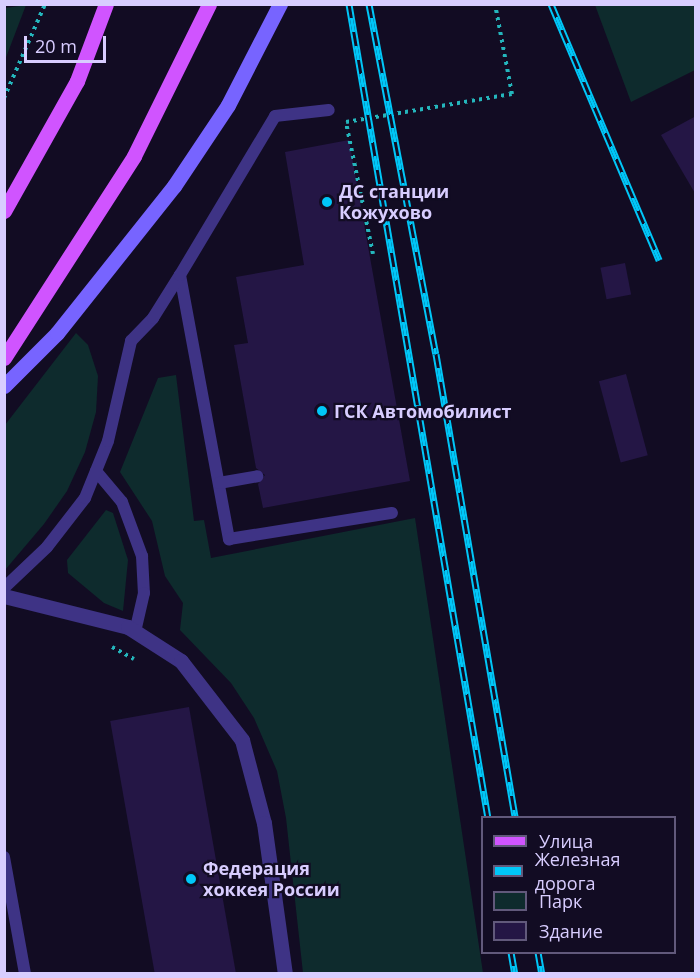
<!DOCTYPE html>
<html>
<head>
<meta charset="utf-8">
<style>
  body { margin:0 }
  #map { position:relative; width:700px; height:978px; overflow:hidden; background:#120c23; font-family:"Open Sans",sans-serif }
  div>[style] { position:absolute }
  .green>* { inset:0; background:#0e2b2d }
  .building>* { inset:0; background:#241645; transform-origin:0 0 }
  .path>* { height:4px; margin-top:-2px; transform-origin:0; background:repeating-linear-gradient(90deg,#24b6bc 0 3px,transparent 0 7.5px) }
  .lane>* { height:12px; margin:-6px; padding:0 6px; transform-origin:6px; border-radius:6px; background:#3e3385 }
  .street>* { height:15px; margin:-7.5px; padding:0 7.5px; transform-origin:7.5px; border-radius:7.5px; background:#3e3385 }
  .secondary>* { height:15px; margin:-7.5px; padding:0 7.5px; transform-origin:7.5px; border-radius:7.5px; background:#7764ff }
  .primary>* { height:15px; margin:-7.5px; padding:0 7.5px; transform-origin:7.5px; border-radius:7.5px; background:#d054ff }
  .rail>* { height:7px; margin-top:-3.5px; transform-origin:0; background:repeating-linear-gradient(90deg,#120c23 0 14px,#00c7f8 0 28px); box-sizing:border-box; border-block:2px solid #00c7f8 }
  .dots>* { width:16px; height:16px; translate:-50% -50%; box-sizing:border-box; border:3px solid #120c23; border-radius:50% }
  span { translate:-50% -50%; white-space:nowrap; text-align:center; line-height:1.15; -webkit-text-stroke:4.5px #120c23; paint-order:stroke }
  .poi-label { font-size:18px; color:#d8cdff; font-weight:700 }
  .left { translate:0 -50%; text-align:left }
  .frame { position:absolute; inset:0; border:6px solid #d8cdff; pointer-events:none }
  .legend { position:absolute; left:481px; top:816px; width:195px; height:138px; box-sizing:border-box; background:#120c23; border:2px solid #61597b; margin:0; padding:8px 10px; list-style:none; font-size:18px; color:#d8cdff }
  .legend li { display:flex; align-items:center; gap:12px; height:30px }
  .legend b { width:30px; border:2px solid #61597b }
  .scale { position:absolute; left:24px; top:36px; width:82px; height:27px; box-sizing:border-box; border:3px solid #d8cdff; border-top:0; padding-left:8px; font-size:18px; line-height:21px; white-space:nowrap; color:#d8cdff; -webkit-text-stroke:4px #120c23; paint-order:stroke }
</style>
</head>
<body>
<div id="map">
  <div class="green">
    <div style="clip-path:polygon(26px 5px,5px 60px,5px 8px)"></div>
    <div style="clip-path:polygon(595px 5px,695px 5px,695px 70px,631px 102px)"></div>
    <div style="clip-path:polygon(76px 333px,88px 345px,98px 376px,96px 412px,85px 452px,67px 491px,44px 524px,5px 570px,5px 425px)"></div>
    <div style="clip-path:polygon(176px 375px,194px 521px,204px 520px,211px 558px,415px 518px,483px 973px,303px 973px,286px 818px,277px 771px,254px 718px,231px 683px,180px 630px,183px 603px,165px 576px,152px 521px,120px 472px,158px 378px)"></div>
    <div style="clip-path:polygon(106px 510px,113px 513px,128px 560px,123px 611px,104px 603px,68px 573px,67px 560px)"></div>
  </div>
  <div class="building">
    <div style="clip-path:polygon(696px 116px,696px 195px,661px 135px)"></div>
    <div style="clip-path:polygon(349px 140px,410px 481px,263px 508px,258px 484px,265px 475px,256px 468px,234px 345px,248px 343px,236px 277px,304px 265px,285px 152px)"></div>
    <div style="left:625px;top:263px;width:32px;height:25px;rotate:79deg"></div>
    <div style="left:626px;top:374px;width:84px;height:28px;rotate:75deg"></div>
    <div style="left:189px;top:707px;width:271px;height:80px;rotate:80deg"></div>
  </div>
  <div class="path">
    <div style="left:4px;top:98px;width:103px;rotate:-66.4deg"></div>
    <div style="left:373px;top:254px;width:135px;rotate:-101.6deg"></div>
    <div style="left:346px;top:122px;width:168px;rotate:-9.6deg"></div>
    <div style="left:512px;top:94px;width:92px;rotate:-100.7deg"></div>
    <div style="left:112px;top:647px;width:25px;rotate:29deg"></div>
  </div>
  <div class="lane">
    <div style="left:180px;top:275px;width:269px;rotate:79.5deg"></div>
    <div style="left:229px;top:539px;width:165px;rotate:-9.1deg"></div>
    <div style="left:96px;top:471px;width:40px;rotate:50deg"></div>
    <div style="left:122px;top:502px;width:58px;rotate:69.7deg"></div>
    <div style="left:142px;top:556px;width:37px;rotate:87deg"></div>
    <div style="left:144px;top:593px;width:40px;rotate:103deg"></div>
    <div style="left:219px;top:483px;width:39px;rotate:-10deg"></div>
    <div style="left:4px;top:588px;width:59px;rotate:-43.6deg"></div>
    <div style="left:47px;top:547px;width:62px;rotate:-52.2deg"></div>
    <div style="left:85px;top:498px;width:61px;rotate:-68deg"></div>
    <div style="left:108px;top:441px;width:103px;rotate:-77deg"></div>
    <div style="left:131px;top:341px;width:32px;rotate:-46deg"></div>
    <div style="left:153px;top:318px;width:51px;rotate:-57.9deg"></div>
    <div style="left:180px;top:275px;width:185px;rotate:-59.1deg"></div>
    <div style="left:275px;top:116px;width:54px;rotate:-6.3deg"></div>
    <div style="left:4px;top:857px;width:119px;rotate:79.8deg"></div>
  </div>
  <div class="street">
    <div style="left:4px;top:596px;width:128px;rotate:14deg"></div>
    <div style="left:128px;top:627px;width:63px;rotate:32.7deg"></div>
    <div style="left:181px;top:661px;width:100px;rotate:52.3deg"></div>
    <div style="left:242px;top:740px;width:86px;rotate:75.2deg"></div>
    <div style="left:264px;top:823px;width:152px;rotate:82.1deg"></div>
  </div>
  <div class="secondary">
    <div style="left:4px;top:386px;width:75px;rotate:-45deg"></div>
    <div style="left:57px;top:333px;width:188px;rotate:-51.5deg"></div>
    <div style="left:174px;top:186px;width:97px;rotate:-56.3deg"></div>
    <div style="left:228px;top:105px;width:114px;rotate:-62.8deg"></div>
  </div>
  <div class="primary">
    <div style="left:4px;top:211px;width:149px;rotate:-60.7deg"></div>
    <div style="left:77px;top:81px;width:82px;rotate:-69.4deg"></div>
    <div style="left:4px;top:358px;width:240px;rotate:-57.2deg"></div>
    <div style="left:134px;top:156px;width:169px;rotate:-63.7deg"></div>
  </div>
  <div class="rail">
    <div style="left:349px;top:4px;width:826px;rotate:80.31deg"></div>
    <div style="left:369px;top:4px;width:356px;rotate:79.2deg"></div>
    <div style="left:436px;top:354px;width:471px;rotate:80.3deg"></div>
    <div style="left:551px;top:4px;width:278px;rotate:67.1deg"></div>
    <div style="left:511px;top:952px;width:22px;rotate:80deg"></div>
    <div style="left:538px;top:952px;width:22px;rotate:80deg"></div>
  </div>
  <div class="dots">
    <div style="left:327px;top:202px;background:#00c7f8"></div>
    <div style="left:322px;top:411px;background:#00c7f8"></div>
    <div style="left:191px;top:879px;background:#00c7f8"></div>
  </div>
  <div class="poi-label">
    <span class="left" style="left:339px;top:202px">ДС станции<br>Кожухово</span>
    <span class="left" style="left:334px;top:411px">ГСК Автомобилист</span>
    <span class="left" style="left:203px;top:879px">Федерация<br>хоккея России</span>
  </div>
  <div class="frame"></div>
  <ul class="legend">
  <li><b style="height:8px;background:#d054ff"></b>Улица</li>
  <li><b style="height:8px;background:#00c7f8"></b>Железная дорога</li>
  <li><b style="height:16px;background:#0e2b2d"></b>Парк</li>
  <li><b style="height:16px;background:#241645"></b>Здание</li>
  </ul>
  <div class="scale">20 m</div>
</div>
</body>
</html>
